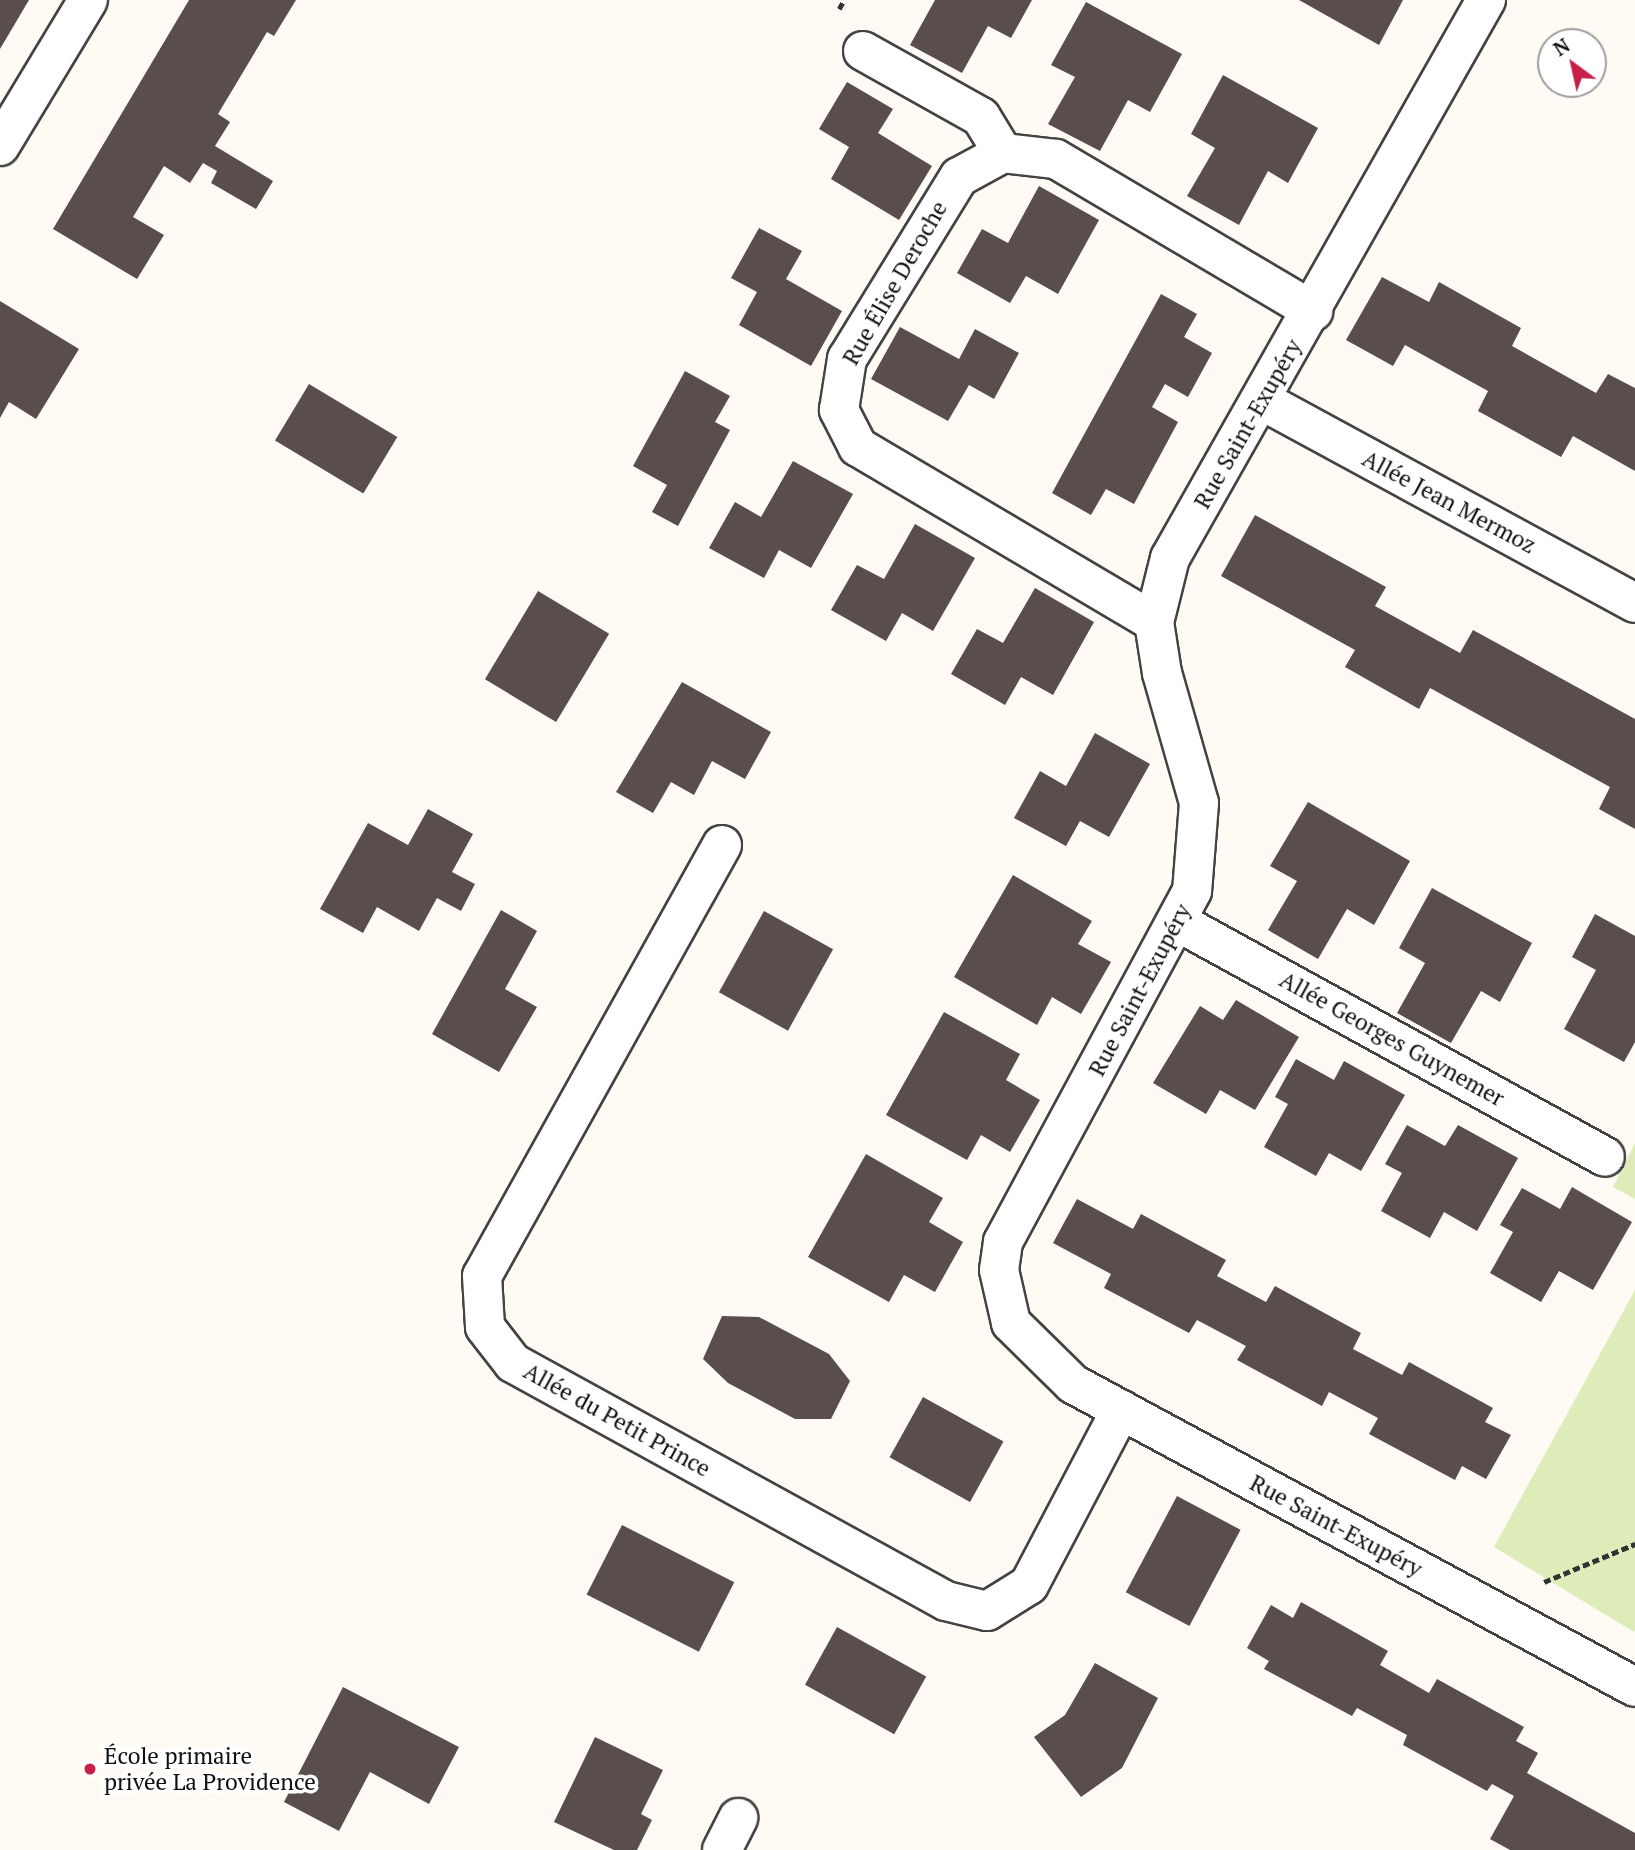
<!DOCTYPE html>
<html>
<head>
<meta charset="utf-8">
<style>
  body { margin:0 }
  #map { position:relative; width:1635px; height:1850px; overflow:hidden; background:#fffaf3; font-family:"PT Serif",serif }
  div>[style] { position:absolute }
  .green>* { inset:0; background:#ddecb9 }
  .building>* { inset:0; background:#594e4b; transform-origin:0 0 }
  .path>* { height:4.5px; margin-top:-2.25px; transform-origin:0; background:repeating-linear-gradient(90deg,#323232 0 7px,transparent 0 10.5px) }
  .roads { filter:drop-shadow(2px 0 #434343) drop-shadow(-2px 0 #434343) drop-shadow(0 2px #434343) drop-shadow(0 -2px #434343) }
  .minor>* { height:38px; margin:-19px; padding:0 19px; transform-origin:19px; border-radius:19px; background:#fff }
  .dots>* { width:19px; height:19px; translate:-50% -50%; box-sizing:border-box; border:4px solid #fff; border-radius:50% }
  span { translate:-50% -50%; white-space:nowrap; text-align:center; line-height:1.15; -webkit-text-stroke:7px #fff; paint-order:stroke }
  .street-label { font-size:23px; color:#101010 }
  .poi-label { font-size:23px; color:#101010 }
  .left { translate:0 -50%; text-align:left }
  .north { position:absolute; left:1537px; top:28px; width:70px; height:70px; box-sizing:border-box; background:#fff; border:2px solid #9f9f9f; border-radius:50%; rotate:327deg; font-size:19px; font-weight:700; line-height:28px; text-align:center; color:#101010 }
  .north::after { content:''; display:block; margin:auto; width:24px; height:32px; background:#c81f46; clip-path:polygon(50% 0,100% 100%,50% 72%,0 100%) }
</style>
</head>
<body>
<div id="map">
  <div class="green">
    <div style="clip-path:polygon(1635px 1143px,1635px 1199px,1613px 1187px)"></div>
    <div style="clip-path:polygon(1635px 1290px,1635px 1630px,1634px 1632px,1494px 1547px)"></div>
  </div>
  <div class="building">
    <div style="clip-path:polygon(0 0,29px 0,0 49px)"></div>
    <div style="clip-path:polygon(189px 0,296px 0,274px 36px,267px 32px,218px 114px,230px 122px,215px 146px,273px 181px,256px 209px,211px 183px,217px 171px,203px 163px,190px 183px,164px 166px,133px 217px,164px 235px,137px 279px,53px 229px)"></div>
    <div style="clip-path:polygon(935px 0,1032px 0,1011px 38px,988px 26px,962px 73px,910px 45px)"></div>
    <div style="clip-path:polygon(1299px 0,1403px 0,1379px 45px)"></div>
    <div style="clip-path:polygon(1086px 2px,1182px 54px,1150px 112px,1128px 100px,1100px 151px,1048px 124px,1075px 77px,1051px 65px)"></div>
    <div style="clip-path:polygon(1223px 75px,1318px 128px,1288px 183px,1268px 171px,1239px 225px,1187px 196px,1215px 148px,1191px 134px)"></div>
    <div style="clip-path:polygon(847px 82px,893px 109px,878px 133px,932px 166px,899px 220px,831px 179px,849px 147px,819px 129px)"></div>
    <div style="clip-path:polygon(1039px 186px,1099px 220px,1058px 294px,1026px 276px,1010px 303px,957px 273px,982px 229px,1008px 243px)"></div>
    <div style="clip-path:polygon(759px 228px,802px 251px,786px 279px,842px 311px,811px 366px,739px 325px,757px 292px,731px 278px)"></div>
    <div style="clip-path:polygon(1382px 277px,1429px 302px,1439px 282px,1521px 328px,1512px 346px,1596px 393px,1608px 374px,1635px 388px,1635px 471px,1573px 436px,1561px 457px,1478px 411px,1488px 391px,1405px 345px,1393px 366px,1346px 340px)"></div>
    <div style="clip-path:polygon(1161px 294px,1197px 314px,1184px 337px,1212px 353px,1188px 397px,1165px 384px,1152px 407px,1178px 422px,1134px 504px,1106px 489px,1091px 515px,1052px 493px)"></div>
    <div style="clip-path:polygon(0 301px,79px 349px,36px 419px,9px 402px,0 418px)"></div>
    <div style="clip-path:polygon(900px 327px,959px 359px,975px 329px,1019px 353px,994px 399px,969px 385px,948px 421px,871px 379px)"></div>
    <div style="clip-path:polygon(685px 371px,730px 396px,715px 422px,730px 430px,678px 526px,652px 512px,667px 485px,633px 466px)"></div>
    <div style="left:309px;top:384px;width:103px;height:66px;rotate:31deg"></div>
    <div style="clip-path:polygon(793px 461px,853px 494px,811px 568px,779px 550px,764px 578px,709px 548px,735px 502px,761px 517px)"></div>
    <div style="clip-path:polygon(1255px 515px,1386px 587px,1375px 606px,1460px 653px,1473px 630px,1635px 719px,1635px 829px,1599px 809px,1610px 787px,1430px 688px,1419px 709px,1345px 667px,1355px 650px,1221px 576px)"></div>
    <div style="clip-path:polygon(915px 524px,975px 558px,933px 631px,902px 613px,886px 641px,831px 610px,857px 565px,884px 579px)"></div>
    <div style="clip-path:polygon(1035px 588px,1094px 622px,1053px 695px,1021px 677px,1005px 705px,951px 674px,977px 629px,1003px 643px)"></div>
    <div style="left:538px;top:591px;width:83px;height:103px;rotate:31deg"></div>
    <div style="clip-path:polygon(682px 682px,771px 732px,745px 779px,712px 761px,694px 795px,671px 782px,653px 813px,616px 792px)"></div>
    <div style="clip-path:polygon(1095px 733px,1150px 764px,1109px 837px,1080px 821px,1066px 846px,1014px 818px,1040px 771px,1066px 786px)"></div>
    <div style="clip-path:polygon(1308px 802px,1410px 861px,1374px 925px,1347px 909px,1318px 959px,1268px 930px,1297px 881px,1270px 866px)"></div>
    <div style="clip-path:polygon(428px 809px,473px 834px,452px 872px,475px 884px,461px 911px,437px 898px,419px 931px,377px 907px,363px 933px,320px 909px,368px 823px,408px 845px)"></div>
    <div style="clip-path:polygon(1013px 875px,1092px 921px,1078px 944px,1111px 962px,1081px 1014px,1052px 997px,1037px 1025px,954px 977px)"></div>
    <div style="clip-path:polygon(1432px 888px,1532px 943px,1500px 1002px,1481px 991px,1451px 1043px,1397px 1013px,1425px 963px,1399px 948px)"></div>
    <div style="clip-path:polygon(501px 910px,537px 931px,505px 989px,537px 1007px,499px 1072px,432px 1034px)"></div>
    <div style="left:764px;top:911px;width:79px;height:93px;rotate:29deg"></div>
    <div style="clip-path:polygon(1595px 914px,1635px 936px,1635px 1042px,1624px 1062px,1564px 1029px,1596px 970px,1572px 957px)"></div>
    <div style="clip-path:polygon(1236px 1000px,1299px 1037px,1255px 1110px,1220px 1090px,1206px 1114px,1153px 1083px,1200px 1006px,1223px 1020px)"></div>
    <div style="clip-path:polygon(944px 1012px,1020px 1054px,1006px 1080px,1040px 1100px,1010px 1152px,981px 1135px,967px 1160px,886px 1115px)"></div>
    <div style="clip-path:polygon(1296px 1059px,1334px 1080px,1344px 1061px,1405px 1095px,1361px 1171px,1329px 1153px,1316px 1176px,1264px 1147px,1288px 1104px,1275px 1097px)"></div>
    <div style="clip-path:polygon(1407px 1125px,1445px 1146px,1458px 1125px,1518px 1158px,1477px 1231px,1444px 1212px,1430px 1238px,1381px 1211px,1402px 1173px,1385px 1164px)"></div>
    <div style="clip-path:polygon(866px 1154px,943px 1198px,929px 1222px,963px 1242px,935px 1292px,904px 1275px,889px 1302px,808px 1257px)"></div>
    <div style="clip-path:polygon(1572px 1187px,1632px 1222px,1593px 1290px,1559px 1271px,1541px 1302px,1490px 1273px,1513px 1232px,1500px 1225px,1522px 1188px,1560px 1209px)"></div>
    <div style="clip-path:polygon(1077px 1199px,1133px 1229px,1141px 1214px,1226px 1260px,1217px 1276px,1266px 1302px,1275px 1286px,1361px 1333px,1353px 1349px,1402px 1375px,1409px 1362px,1493px 1408px,1485px 1422px,1511px 1435px,1486px 1479px,1462px 1466px,1455px 1480px,1369px 1434px,1378px 1418px,1329px 1392px,1322px 1406px,1237px 1360px,1246px 1346px,1197px 1320px,1189px 1333px,1104px 1288px,1111px 1274px,1053px 1243px)"></div>
    <div style="clip-path:polygon(722px 1316px,759px 1317px,829px 1354px,850px 1381px,831px 1419px,795px 1419px,728px 1383px,703px 1359px)"></div>
    <div style="left:923px;top:1397px;width:92px;height:69px;rotate:29deg"></div>
    <div style="left:1177px;top:1496px;width:72px;height:109px;rotate:28deg"></div>
    <div style="left:622px;top:1525px;width:126px;height:78px;rotate:27deg"></div>
    <div style="clip-path:polygon(1301px 1602px,1388px 1651px,1380px 1665px,1429px 1693px,1437px 1679px,1524px 1727px,1516px 1741px,1538px 1753px,1527px 1773px,1635px 1833px,1635px 1850px,1510px 1850px,1490px 1839px,1514px 1796px,1492px 1784px,1487px 1791px,1403px 1745px,1407px 1735px,1357px 1708px,1352px 1716px,1264px 1669px,1269px 1661px,1247px 1648px,1271px 1605px,1293px 1618px)"></div>
    <div style="left:837px;top:1627px;width:102px;height:66px;rotate:29deg"></div>
    <div style="clip-path:polygon(1095px 1663px,1158px 1698px,1122px 1768px,1081px 1797px,1034px 1737px,1065px 1715px)"></div>
    <div style="clip-path:polygon(343px 1687px,459px 1747px,429px 1804px,370px 1772px,339px 1831px,284px 1802px)"></div>
    <div style="clip-path:polygon(595px 1737px,663px 1770px,641px 1814px,652px 1820px,637px 1850px,614px 1850px,554px 1822px)"></div>
  </div>
  <div class="path">
    <div style="left:839px;top:9px;width:10px;rotate:-61deg"></div>
    <div style="left:1544px;top:1582px;width:99px;rotate:-22.7deg"></div>
  </div>
  <div class="roads">
    <div class="minor">
      <div style="left:1486px;top:0;width:641px;rotate:119.52deg"></div>
      <div style="left:1170px;top:558px;width:66px;rotate:104deg"></div>
      <div style="left:1154px;top:622px;width:52px;rotate:81.1deg"></div>
      <div style="left:1162px;top:673px;width:135px;rotate:74.1deg"></div>
      <div style="left:1199px;top:803px;width:88px;rotate:94.5deg"></div>
      <div style="left:1192px;top:891px;width:399px;rotate:118.3deg"></div>
      <div style="left:1003px;top:1242px;width:28px;rotate:98deg"></div>
      <div style="left:999px;top:1270px;width:54px;rotate:77.2deg"></div>
      <div style="left:1011px;top:1323px;width:87px;rotate:44.5deg"></div>
      <div style="left:1073px;top:1384px;width:638px;rotate:28.33deg"></div>
      <div style="left:863px;top:51px;width:135px;rotate:29.2deg"></div>
      <div style="left:981px;top:117px;width:42px;rotate:58.6deg"></div>
      <div style="left:0;top:146px;width:170px;rotate:-58.9deg"></div>
      <div style="left:1263px;top:401px;width:423px;rotate:28.5deg"></div>
      <div style="left:1154px;top:622px;width:344px;rotate:-149.4deg"></div>
      <div style="left:858px;top:447px;width:42px;rotate:-117.2deg"></div>
      <div style="left:839px;top:410px;width:52px;rotate:-81.1deg"></div>
      <div style="left:847px;top:359px;width:214px;rotate:-58.4deg"></div>
      <div style="left:959px;top:177px;width:50px;rotate:-28.6deg"></div>
      <div style="left:1003px;top:153px;width:53px;rotate:6.5deg"></div>
      <div style="left:1056px;top:159px;width:299px;rotate:30.6deg"></div>
      <div style="left:722px;top:845px;width:493px;rotate:119.1deg"></div>
      <div style="left:482px;top:1276px;width:51px;rotate:86.6deg"></div>
      <div style="left:485px;top:1327px;width:46px;rotate:52.1deg"></div>
      <div style="left:513px;top:1363px;width:494px;rotate:28.8deg"></div>
      <div style="left:946px;top:1601px;width:42px;rotate:13.7deg"></div>
      <div style="left:987px;top:1611px;width:49px;rotate:-31.8deg"></div>
      <div style="left:1029px;top:1585px;width:198px;rotate:-62.3deg"></div>
      <div style="left:1178px;top:922px;width:487px;rotate:28.8deg"></div>
      <div style="left:722px;top:1850px;width:36px;rotate:-63deg"></div>
    </div>
  </div>
  <div class="dots">
    <div style="left:90px;top:1769px;background:#c81f46"></div>
  </div>
  <div class="street-label">
    <span style="left:895px;top:283px;rotate:-60deg">Rue Élise Deroche</span>
    <span style="left:1248px;top:424px;rotate:-60deg">Rue Saint-Exupéry</span>
    <span style="left:1449px;top:502px;rotate:28deg">Allée Jean Mermoz</span>
    <span style="left:1140px;top:990px;rotate:-62deg">Rue Saint-Exupéry</span>
    <span style="left:1392px;top:1039px;rotate:29deg">Allée Georges Guynemer</span>
    <span style="left:617px;top:1420px;rotate:29deg">Allée du Petit Prince</span>
    <span style="left:1336px;top:1526px;rotate:28deg">Rue Saint-Exupéry</span>
  </div>
  <div class="poi-label">
    <span class="left" style="left:104px;top:1769px">École primaire<br>privée La Providence</span>
  </div>
  <div class="north">N</div>
</div>
</body>
</html>
